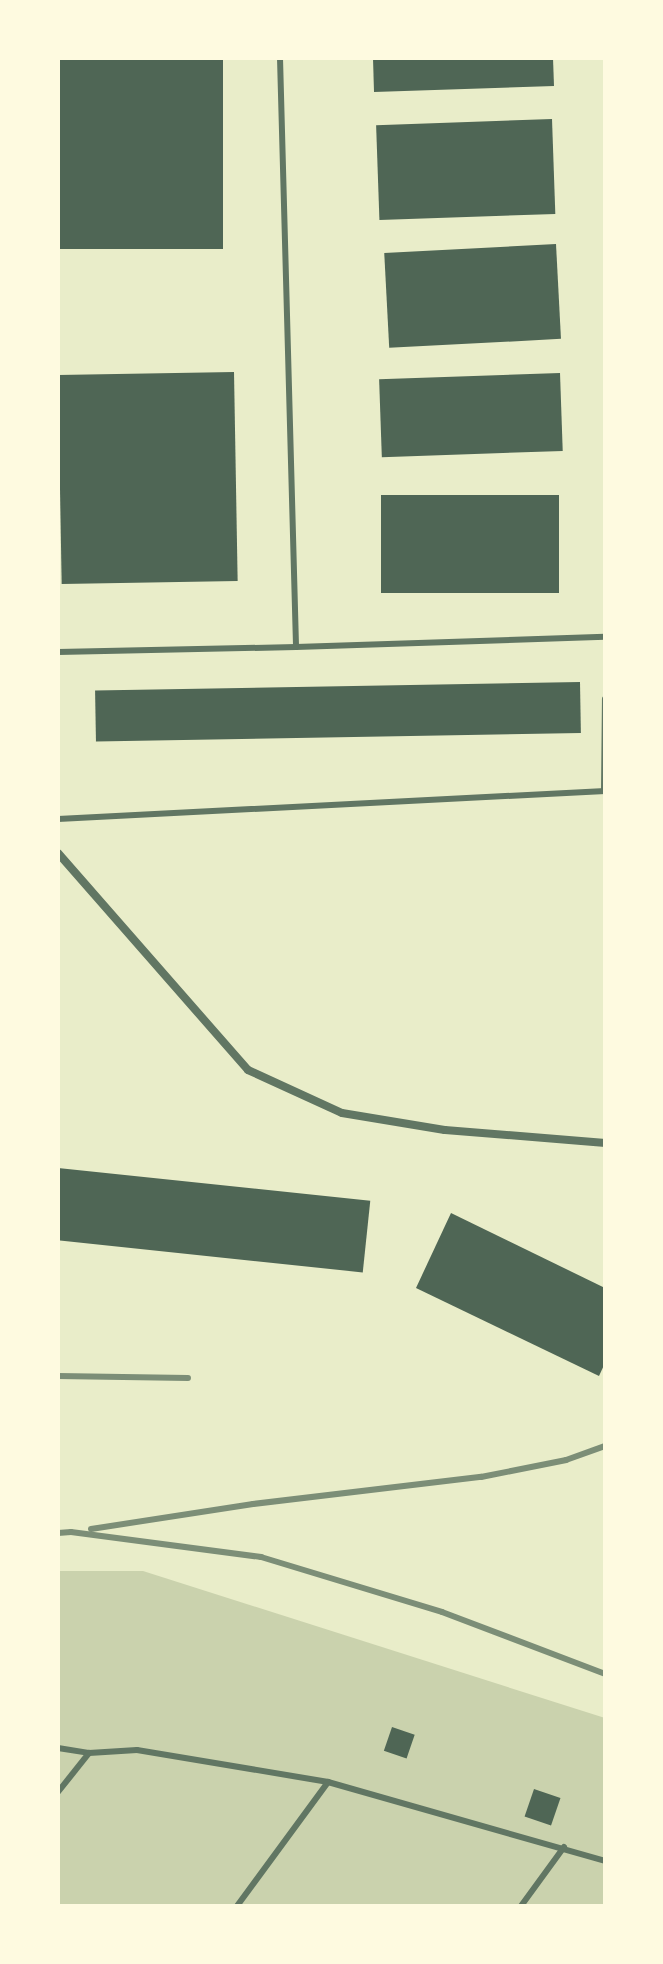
<!DOCTYPE html>
<html>
<head>
<meta charset="utf-8">
<style>
  body { margin:0 }
  #map { position:relative; width:663px; height:1964px; overflow:hidden; background:#e9edc9; font-family:Lato,sans-serif }
  div>[style] { position:absolute }
  .green>* { inset:0; background:#cad2ad }
  .building>* { inset:0; background:#4f6655; transform-origin:0 0 }
  .service>* { height:6px; margin:-3px; padding:0 3px; transform-origin:3px; border-radius:3px; background:#617663 }
  .minor>* { height:8px; margin:-4px; padding:0 4px; transform-origin:4px; border-radius:4px; background:#617663 }
  .rail>* { height:6px; margin:-3px; padding:0 3px; transform-origin:3px; border-radius:3px; background:#7c8e77 }
  span { translate:-50% -50%; white-space:nowrap; text-align:center; line-height:1.15; -webkit-text-stroke:7px #fefae0; paint-order:stroke }
  .frame { position:absolute; inset:0; border:60px solid #fefae0; pointer-events:none }
</style>
</head>
<body>
<div id="map">
  <div class="green">
    <div style="clip-path:polygon(58px 1571px,143px 1571px,605px 1718px,605px 1906px,58px 1906px)"></div>
  </div>
  <div class="building">
    <div style="left:58px;top:58px;width:165px;height:191px"></div>
    <div style="clip-path:polygon(373px 58px,553px 58px,554px 86px,374px 92px)"></div>
    <div style="left:552px;top:119px;width:95px;height:176px;rotate:88deg"></div>
    <div style="left:556px;top:244px;width:95px;height:172px;rotate:87deg"></div>
    <div style="left:234px;top:372px;width:209px;height:176px;rotate:89deg"></div>
    <div style="left:560px;top:373px;width:78px;height:181px;rotate:88deg"></div>
    <div style="left:381px;top:495px;width:178px;height:98px"></div>
    <div style="left:580px;top:682px;width:51px;height:485px;rotate:89deg"></div>
    <div style="left:58px;top:1168px;width:314px;height:72px;rotate:6deg"></div>
    <div style="clip-path:polygon(451px 1213px,605px 1288px,605px 1363px,599px 1376px,416px 1288px)"></div>
    <div style="left:392px;top:1727px;width:24px;height:25px;rotate:19deg"></div>
    <div style="left:534px;top:1789px;width:28px;height:29px;rotate:19deg"></div>
  </div>
  <div class="service">
    <div style="left:280px;top:58px;width:589px;rotate:88.44deg"></div>
    <div style="left:296px;top:647px;width:309px;rotate:-1.9deg"></div>
    <div style="left:58px;top:652px;width:238px;rotate:-1.2deg"></div>
    <div style="left:604px;top:791px;width:92px;rotate:-89.4deg"></div>
    <div style="left:58px;top:819px;width:548px;rotate:-2.93deg"></div>
    <div style="left:58px;top:1748px;width:31px;rotate:9deg"></div>
    <div style="left:89px;top:1753px;width:48px;rotate:-3.6deg"></div>
    <div style="left:137px;top:1750px;width:194px;rotate:9.5deg"></div>
    <div style="left:328px;top:1782px;width:288px;rotate:15.9deg"></div>
    <div style="left:58px;top:1792px;width:50px;rotate:-51.5deg"></div>
    <div style="left:237px;top:1906px;width:154px;rotate:-53.7deg"></div>
    <div style="left:521px;top:1906px;width:73px;rotate:-53.9deg"></div>
  </div>
  <div class="minor">
    <div style="left:58px;top:853px;width:288px;rotate:48.8deg"></div>
    <div style="left:248px;top:1070px;width:103px;rotate:24.6deg"></div>
    <div style="left:342px;top:1113px;width:104px;rotate:9.4deg"></div>
    <div style="left:445px;top:1130px;width:161px;rotate:4.6deg"></div>
  </div>
  <div class="rail">
    <div style="left:58px;top:1376px;width:130px;rotate:0.9deg"></div>
    <div style="left:91px;top:1529px;width:164px;rotate:-8.8deg"></div>
    <div style="left:253px;top:1504px;width:230px;rotate:-6.8deg"></div>
    <div style="left:481px;top:1477px;width:87px;rotate:-11.3deg"></div>
    <div style="left:566px;top:1460px;width:41px;rotate:-19.7deg"></div>
    <div style="left:58px;top:1533px;width:13px;rotate:-4deg"></div>
    <div style="left:71px;top:1532px;width:192px;rotate:7.5deg"></div>
    <div style="left:261px;top:1557px;width:189px;rotate:16.9deg"></div>
    <div style="left:442px;top:1612px;width:174px;rotate:20.8deg"></div>
  </div>
  <div class="frame"></div>
</div>
</body>
</html>
